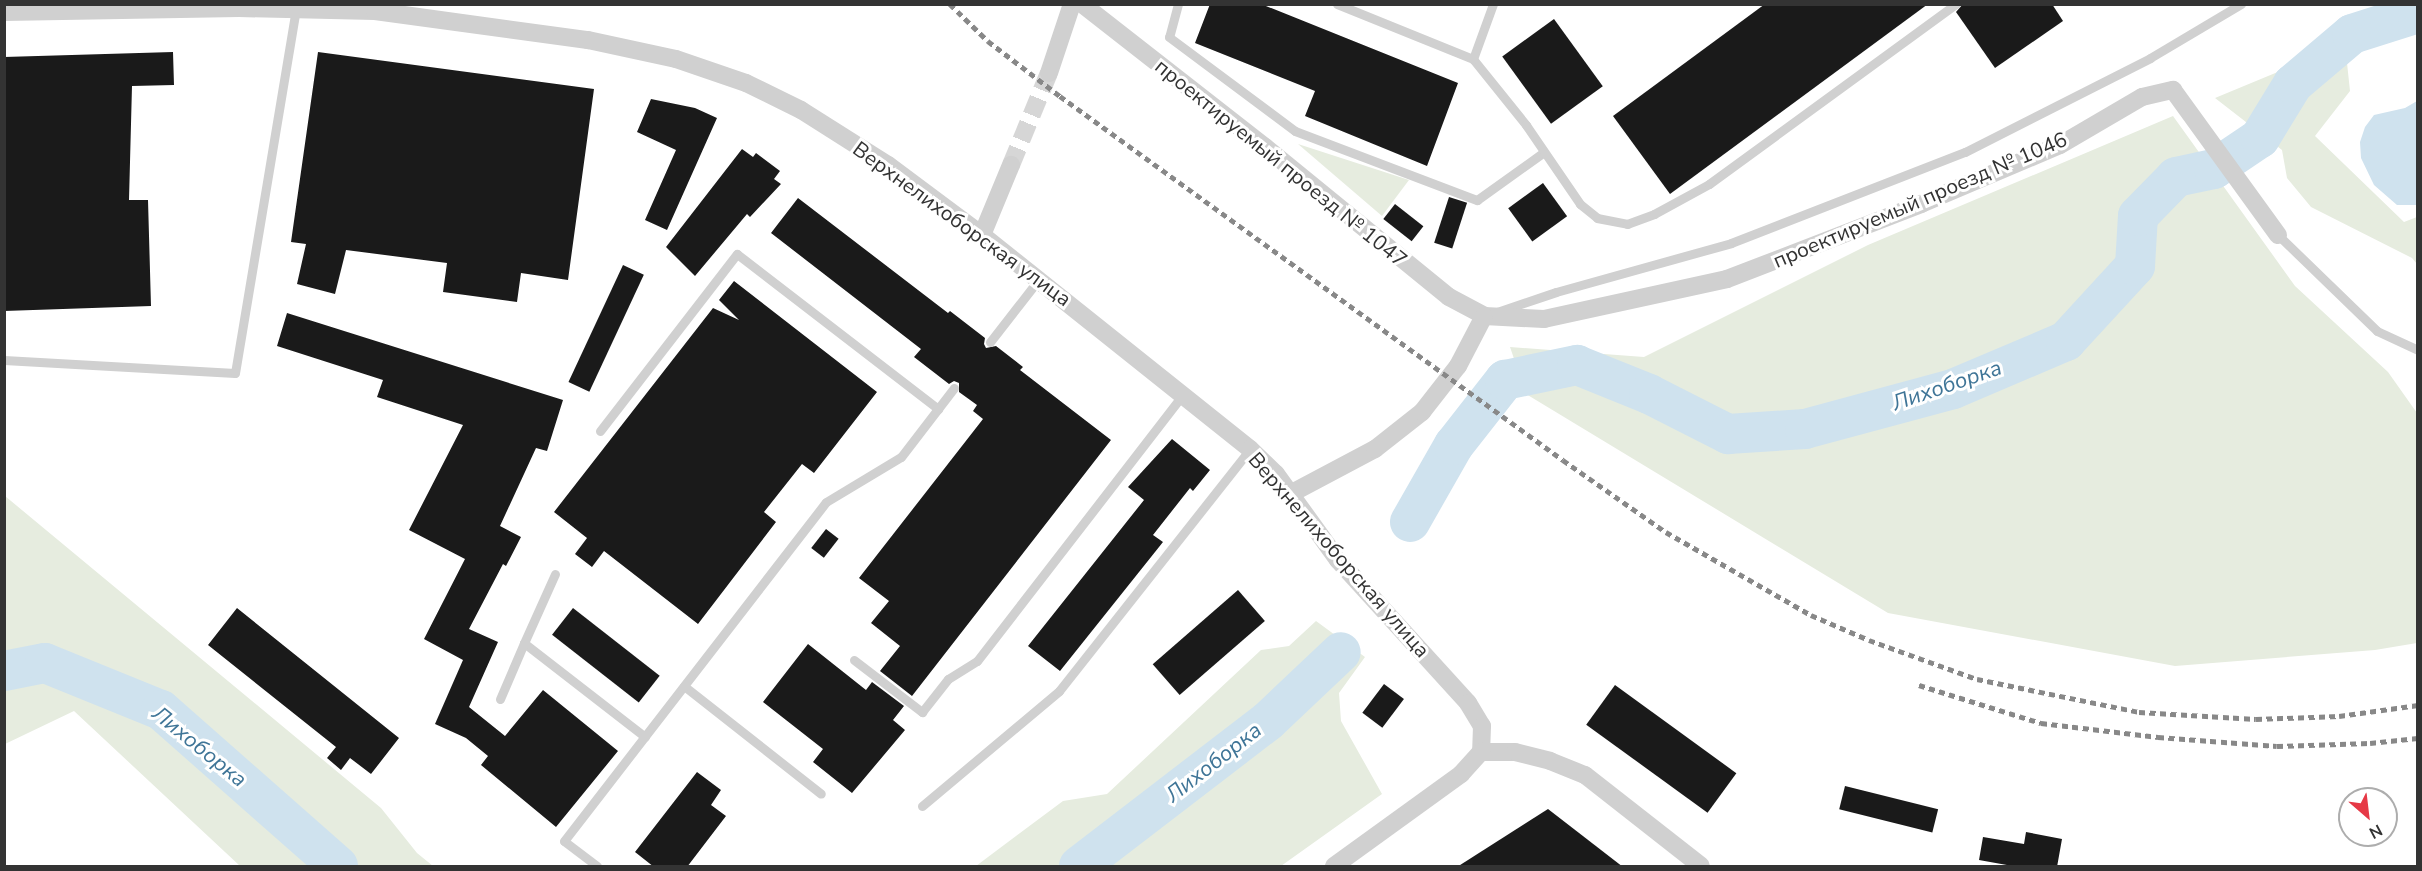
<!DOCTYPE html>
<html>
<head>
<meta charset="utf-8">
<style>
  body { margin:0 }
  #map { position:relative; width:2422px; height:871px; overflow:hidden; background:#fff; font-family:"Nunito Sans",sans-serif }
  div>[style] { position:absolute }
  .green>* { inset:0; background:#e6ecdf }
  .water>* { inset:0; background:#cfe2ee }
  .river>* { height:40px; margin:-20px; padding:0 20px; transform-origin:20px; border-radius:20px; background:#cfe2ee }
  .building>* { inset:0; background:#1a1a1a; transform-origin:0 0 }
  .street-tunnel>* { height:18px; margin-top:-9px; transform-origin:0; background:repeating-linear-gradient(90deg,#d6d6d6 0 18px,transparent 0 27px) }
  .lane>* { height:9px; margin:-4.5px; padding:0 4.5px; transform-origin:4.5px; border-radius:4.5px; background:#d0d0d0 }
  .street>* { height:18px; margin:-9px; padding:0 9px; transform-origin:9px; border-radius:9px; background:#d0d0d0 }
  .rail>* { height:4.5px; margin-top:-2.25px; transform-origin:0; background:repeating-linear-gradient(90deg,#888 0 6px,transparent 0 10.5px) }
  span { translate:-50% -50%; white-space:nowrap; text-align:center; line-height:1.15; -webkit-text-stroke:6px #fff; paint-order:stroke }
  .street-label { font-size:21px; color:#333 }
  .water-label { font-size:22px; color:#3f7597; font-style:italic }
  .frame { position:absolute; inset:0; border:6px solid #333; pointer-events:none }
  .north { position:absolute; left:2338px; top:787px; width:60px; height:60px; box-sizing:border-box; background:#fff; border:2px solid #adadad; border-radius:50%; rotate:152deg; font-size:16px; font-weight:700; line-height:24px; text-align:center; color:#333 }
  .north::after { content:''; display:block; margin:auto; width:21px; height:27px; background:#e63946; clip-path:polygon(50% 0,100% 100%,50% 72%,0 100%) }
</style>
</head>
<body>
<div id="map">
  <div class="green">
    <div style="clip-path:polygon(2345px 44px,2350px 91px,2315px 136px,2404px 222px,2417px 217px,2417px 264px,2412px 258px,2311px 207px,2287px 178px,2282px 150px,2215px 98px)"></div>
    <div style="clip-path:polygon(2173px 116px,2295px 286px,2388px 372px,2417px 413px,2417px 643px,2375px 650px,2175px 666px,1888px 613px,1526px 394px,1510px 347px,1644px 357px,1868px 245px)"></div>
    <div style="clip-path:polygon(1298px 144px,1409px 180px,1382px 216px)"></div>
    <div style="clip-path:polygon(5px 496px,381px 808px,417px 853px,433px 866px,240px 866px,74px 711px,5px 744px)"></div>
    <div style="clip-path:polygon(1316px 621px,1365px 657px,1339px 693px,1341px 721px,1382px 794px,1281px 866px,976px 866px,1063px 801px,1107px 794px,1261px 650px,1289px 646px)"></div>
  </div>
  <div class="water">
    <div style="clip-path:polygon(2417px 101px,2417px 205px,2397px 205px,2374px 185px,2361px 158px,2360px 142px,2365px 127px,2374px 115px,2405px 108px)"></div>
  </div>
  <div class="river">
    <div style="left:1410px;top:522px;width:89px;rotate:-60.3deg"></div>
    <div style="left:1454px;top:445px;width:83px;rotate:-51.9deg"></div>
    <div style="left:1505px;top:380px;width:74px;rotate:-11.8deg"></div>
    <div style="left:1577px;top:365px;width:78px;rotate:21.9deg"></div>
    <div style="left:1649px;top:394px;width:89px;rotate:26.9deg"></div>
    <div style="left:1728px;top:434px;width:77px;rotate:-3.7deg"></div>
    <div style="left:1805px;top:429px;width:153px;rotate:-15.1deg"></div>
    <div style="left:1953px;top:389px;width:123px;rotate:-23deg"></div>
    <div style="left:2066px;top:341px;width:102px;rotate:-47.4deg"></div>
    <div style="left:2135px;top:266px;width:50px;rotate:-86.6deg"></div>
    <div style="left:2138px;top:216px;width:54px;rotate:-45.7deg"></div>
    <div style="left:2176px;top:177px;width:39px;rotate:-12deg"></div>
    <div style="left:2214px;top:169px;width:55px;rotate:-34deg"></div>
    <div style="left:2260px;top:138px;width:63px;rotate:-58.6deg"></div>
    <div style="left:2293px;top:84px;width:77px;rotate:-40.3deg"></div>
    <div style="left:2352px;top:34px;width:69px;rotate:-17.7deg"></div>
    <div style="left:4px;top:671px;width:42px;rotate:-11deg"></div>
    <div style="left:45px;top:663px;width:125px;rotate:22.1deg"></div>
    <div style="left:161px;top:710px;width:236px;rotate:41.4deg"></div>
    <div style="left:1079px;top:866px;width:238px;rotate:-37.5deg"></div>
    <div style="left:1268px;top:721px;width:100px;rotate:-43.4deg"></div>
  </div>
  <div class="building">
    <div style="clip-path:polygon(1210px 4px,1261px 4px,1458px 83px,1427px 166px,1305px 116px,1315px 91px,1195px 43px)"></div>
    <div style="clip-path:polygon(1765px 4px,1928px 4px,1670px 194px,1613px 116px)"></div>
    <div style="clip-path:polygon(1963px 4px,2052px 4px,2063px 21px,1995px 68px,1956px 12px)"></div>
    <div style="left:1554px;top:19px;width:83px;height:64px;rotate:54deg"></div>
    <div style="clip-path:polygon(173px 52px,174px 85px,132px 86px,129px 200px,148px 200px,151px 306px,4px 311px,4px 57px)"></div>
    <div style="clip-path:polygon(318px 52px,594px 89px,568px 280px,521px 273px,517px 302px,443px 292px,447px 263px,346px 250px,335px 294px,297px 284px,306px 244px,291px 242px)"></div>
    <div style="clip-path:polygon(651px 99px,695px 108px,717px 118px,667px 230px,645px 220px,676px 150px,637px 132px)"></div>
    <div style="clip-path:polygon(742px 149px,753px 157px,756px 153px,780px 171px,774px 179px,781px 184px,750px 217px,747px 214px,695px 276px,666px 247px)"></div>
    <div style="left:1543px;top:183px;width:41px;height:43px;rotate:54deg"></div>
    <div style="left:1449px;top:197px;width:19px;height:48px;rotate:18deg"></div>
    <div style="clip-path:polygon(798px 198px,948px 313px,950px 311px,985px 338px,984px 344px,986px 348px,996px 346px,1023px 367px,1020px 370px,1111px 440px,912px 696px,880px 671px,900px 646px,871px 623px,889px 601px,859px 578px,983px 419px,973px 411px,977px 405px,959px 392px,959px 383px,954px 381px,949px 384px,914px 357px,921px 349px,771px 233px)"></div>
    <div style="left:1395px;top:204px;width:36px;height:19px;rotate:38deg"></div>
    <div style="left:623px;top:265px;width:23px;height:129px;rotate:25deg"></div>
    <div style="clip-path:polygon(734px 281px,877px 392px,814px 473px,802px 464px,764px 512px,776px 522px,698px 624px,604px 551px,592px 567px,575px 554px,587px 538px,554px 512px,713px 308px,739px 320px,719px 300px)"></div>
    <div style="clip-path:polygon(287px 313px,563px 400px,547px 451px,536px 448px,500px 526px,521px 537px,506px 566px,503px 564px,469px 629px,498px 642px,469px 707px,505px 736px,543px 690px,618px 751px,556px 827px,481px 765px,488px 756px,466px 738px,435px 724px,463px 660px,424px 639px,465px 559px,409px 530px,463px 425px,377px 397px,383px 380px,277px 346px)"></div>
    <div style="clip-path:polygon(1172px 439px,1210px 470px,1193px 491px,1190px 488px,1153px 535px,1163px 542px,1060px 671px,1028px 646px,1144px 500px,1128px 487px)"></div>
    <div style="left:826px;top:529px;width:16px;height:24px;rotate:38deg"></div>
    <div style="left:1238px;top:590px;width:41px;height:113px;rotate:49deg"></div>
    <div style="clip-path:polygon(237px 608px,399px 738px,371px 774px,350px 758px,341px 770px,327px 758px,336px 747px,208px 645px)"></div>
    <div style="left:573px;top:608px;width:110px;height:34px;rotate:38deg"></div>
    <div style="clip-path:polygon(808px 644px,866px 690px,872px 682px,904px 706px,893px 720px,905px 730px,852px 793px,813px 762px,823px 749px,763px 702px)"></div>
    <div style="left:1384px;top:684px;width:25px;height:36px;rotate:37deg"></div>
    <div style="left:1615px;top:685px;width:150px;height:49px;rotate:36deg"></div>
    <div style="clip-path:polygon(697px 772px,721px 790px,711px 805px,726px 816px,687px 867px,654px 867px,635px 852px)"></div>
    <div style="left:1845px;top:786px;width:96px;height:24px;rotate:14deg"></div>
    <div style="clip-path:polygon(1548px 809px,1623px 867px,1457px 867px)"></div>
    <div style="clip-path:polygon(2026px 832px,2062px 839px,2057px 867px,2018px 867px,1979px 860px,1983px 837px,2024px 844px)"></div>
  </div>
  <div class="street-tunnel">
    <div style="left:1011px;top:165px;width:100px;rotate:-67.6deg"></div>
  </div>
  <div class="lane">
    <div style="left:1178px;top:4px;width:34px;rotate:105deg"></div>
    <div style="left:1169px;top:37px;width:157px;rotate:36.7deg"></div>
    <div style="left:1295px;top:131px;width:195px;rotate:20.8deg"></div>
    <div style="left:1477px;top:200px;width:82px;rotate:-35.6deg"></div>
    <div style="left:1337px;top:4px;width:147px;rotate:22deg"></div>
    <div style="left:1473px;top:59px;width:85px;rotate:51.2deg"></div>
    <div style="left:1526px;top:125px;width:96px;rotate:55.6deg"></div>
    <div style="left:1580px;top:204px;width:22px;rotate:39deg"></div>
    <div style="left:1597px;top:218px;width:31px;rotate:11deg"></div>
    <div style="left:1627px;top:224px;width:29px;rotate:-20deg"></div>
    <div style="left:1654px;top:214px;width:63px;rotate:-28.6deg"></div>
    <div style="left:1709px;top:184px;width:306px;rotate:-36.1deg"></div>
    <div style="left:1473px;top:59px;width:59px;rotate:-70deg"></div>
    <div style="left:2278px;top:235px;width:138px;rotate:44.1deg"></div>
    <div style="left:2377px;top:331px;width:45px;rotate:24.9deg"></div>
    <div style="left:1497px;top:312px;width:62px;rotate:-18.7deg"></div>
    <div style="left:1556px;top:292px;width:182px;rotate:-15.6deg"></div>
    <div style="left:1731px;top:243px;width:251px;rotate:-21.3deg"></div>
    <div style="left:1965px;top:152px;width:208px;rotate:-26.9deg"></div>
    <div style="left:2150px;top:58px;width:106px;rotate:-30.7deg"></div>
    <div style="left:990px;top:342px;width:80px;rotate:-52.1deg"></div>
    <div style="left:4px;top:360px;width:231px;rotate:3.2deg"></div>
    <div style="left:235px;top:373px;width:369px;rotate:-80.5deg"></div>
    <div style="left:600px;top:431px;width:224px;rotate:-52.3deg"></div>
    <div style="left:737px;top:254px;width:254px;rotate:37.6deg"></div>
    <div style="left:555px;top:574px;width:76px;rotate:114.2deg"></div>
    <div style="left:524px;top:643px;width:153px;rotate:37.8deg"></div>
    <div style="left:854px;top:660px;width:86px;rotate:37.4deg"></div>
    <div style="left:922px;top:712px;width:42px;rotate:-51.8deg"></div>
    <div style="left:948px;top:679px;width:34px;rotate:-32deg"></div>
    <div style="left:977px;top:661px;width:337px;rotate:-52.3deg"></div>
    <div style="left:684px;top:686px;width:174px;rotate:38.2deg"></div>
    <div style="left:500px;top:699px;width:61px;rotate:-66.8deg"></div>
    <div style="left:922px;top:806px;width:179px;rotate:-40deg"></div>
    <div style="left:1059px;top:691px;width:308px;rotate:-51.7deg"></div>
    <div style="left:597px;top:866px;width:41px;rotate:-142.9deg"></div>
    <div style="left:564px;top:841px;width:428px;rotate:-52.3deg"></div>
    <div style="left:826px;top:502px;width:87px;rotate:-31deg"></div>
    <div style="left:901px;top:457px;width:87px;rotate:-52.5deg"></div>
  </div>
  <div class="street">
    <div style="left:1082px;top:4px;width:232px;rotate:38deg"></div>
    <div style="left:1265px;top:147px;width:237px;rotate:39.2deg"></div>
    <div style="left:1449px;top:297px;width:40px;rotate:28deg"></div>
    <div style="left:1484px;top:316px;width:60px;rotate:2.9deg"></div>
    <div style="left:1544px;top:319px;width:187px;rotate:-12.3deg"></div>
    <div style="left:1727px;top:279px;width:208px;rotate:-21.1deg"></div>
    <div style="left:1921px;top:204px;width:151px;rotate:-23deg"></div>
    <div style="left:2060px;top:145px;width:95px;rotate:-30.3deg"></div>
    <div style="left:2142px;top:97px;width:32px;rotate:-13deg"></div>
    <div style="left:2173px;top:90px;width:179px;rotate:54.1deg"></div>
    <div style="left:4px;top:12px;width:235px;rotate:-1deg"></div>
    <div style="left:239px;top:8px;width:136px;rotate:1.3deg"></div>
    <div style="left:375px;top:11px;width:215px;rotate:7.8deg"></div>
    <div style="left:588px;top:40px;width:90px;rotate:12.2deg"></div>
    <div style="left:676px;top:59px;width:74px;rotate:18.9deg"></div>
    <div style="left:746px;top:83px;width:61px;rotate:26.1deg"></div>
    <div style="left:801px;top:110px;width:103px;rotate:32.3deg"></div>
    <div style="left:888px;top:165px;width:117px;rotate:36.7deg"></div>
    <div style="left:982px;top:235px;width:343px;rotate:38.6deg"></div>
    <div style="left:1250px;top:449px;width:36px;rotate:44deg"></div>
    <div style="left:1276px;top:474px;width:106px;rotate:54.2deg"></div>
    <div style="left:1338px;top:560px;width:193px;rotate:47.7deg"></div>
    <div style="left:1468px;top:703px;width:27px;rotate:59deg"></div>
    <div style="left:1482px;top:726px;width:26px;rotate:92deg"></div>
    <div style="left:1049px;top:73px;width:73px;rotate:-71.6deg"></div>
    <div style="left:982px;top:235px;width:76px;rotate:-67.5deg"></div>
    <div style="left:1290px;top:494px;width:96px;rotate:-27.9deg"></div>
    <div style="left:1375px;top:449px;width:60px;rotate:-38.2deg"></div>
    <div style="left:1422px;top:412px;width:58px;rotate:-52deg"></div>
    <div style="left:1458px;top:366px;width:56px;rotate:-62.5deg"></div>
    <div style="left:1481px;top:752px;width:34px"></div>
    <div style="left:1515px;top:752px;width:36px;rotate:14deg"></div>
    <div style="left:1550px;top:761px;width:38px;rotate:22deg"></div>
    <div style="left:1585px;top:775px;width:147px;rotate:38.1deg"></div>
    <div style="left:1334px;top:866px;width:157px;rotate:-35.9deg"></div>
    <div style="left:1461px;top:774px;width:30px;rotate:-48deg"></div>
  </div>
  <div class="rail">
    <div style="left:950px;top:4px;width:53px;rotate:44.2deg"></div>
    <div style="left:988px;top:41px;width:91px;rotate:37.4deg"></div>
    <div style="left:1060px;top:96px;width:621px;rotate:35.89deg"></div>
    <div style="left:1563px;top:460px;width:126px;rotate:35deg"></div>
    <div style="left:1666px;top:532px;width:167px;rotate:29.8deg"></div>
    <div style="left:1811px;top:615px;width:63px;rotate:23.3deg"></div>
    <div style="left:1869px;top:640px;width:115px;rotate:19.9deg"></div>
    <div style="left:1977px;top:679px;width:165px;rotate:11.5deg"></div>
    <div style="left:2139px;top:712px;width:117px;rotate:3.4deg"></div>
    <div style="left:2256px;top:719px;width:83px;rotate:-2.1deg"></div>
    <div style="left:2339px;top:716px;width:80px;rotate:-7.9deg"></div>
    <div style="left:1919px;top:685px;width:128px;rotate:17.3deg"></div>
    <div style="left:2041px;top:723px;width:118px;rotate:6.8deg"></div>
    <div style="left:2158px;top:737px;width:119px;rotate:4.3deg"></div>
    <div style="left:2277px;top:746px;width:93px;rotate:-1.8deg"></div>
    <div style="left:2370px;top:743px;width:48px;rotate:-5.9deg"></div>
  </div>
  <div class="street-label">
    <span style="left:1281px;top:163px;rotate:39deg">проектируемый проезд № 1047</span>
    <span style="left:1920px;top:200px;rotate:-23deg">проектируемый проезд № 1046</span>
    <span style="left:962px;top:224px;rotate:36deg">Верхнелихоборская улица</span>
    <span style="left:1339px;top:555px;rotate:49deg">Верхнелихоборская улица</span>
  </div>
  <div class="water-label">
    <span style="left:1947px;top:386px;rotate:-19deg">Лихоборка</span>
    <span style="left:199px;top:747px;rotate:39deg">Лихоборка</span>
    <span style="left:1214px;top:763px;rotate:-38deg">Лихоборка</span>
  </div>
  <div class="frame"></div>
  <div class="north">N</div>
</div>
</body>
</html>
